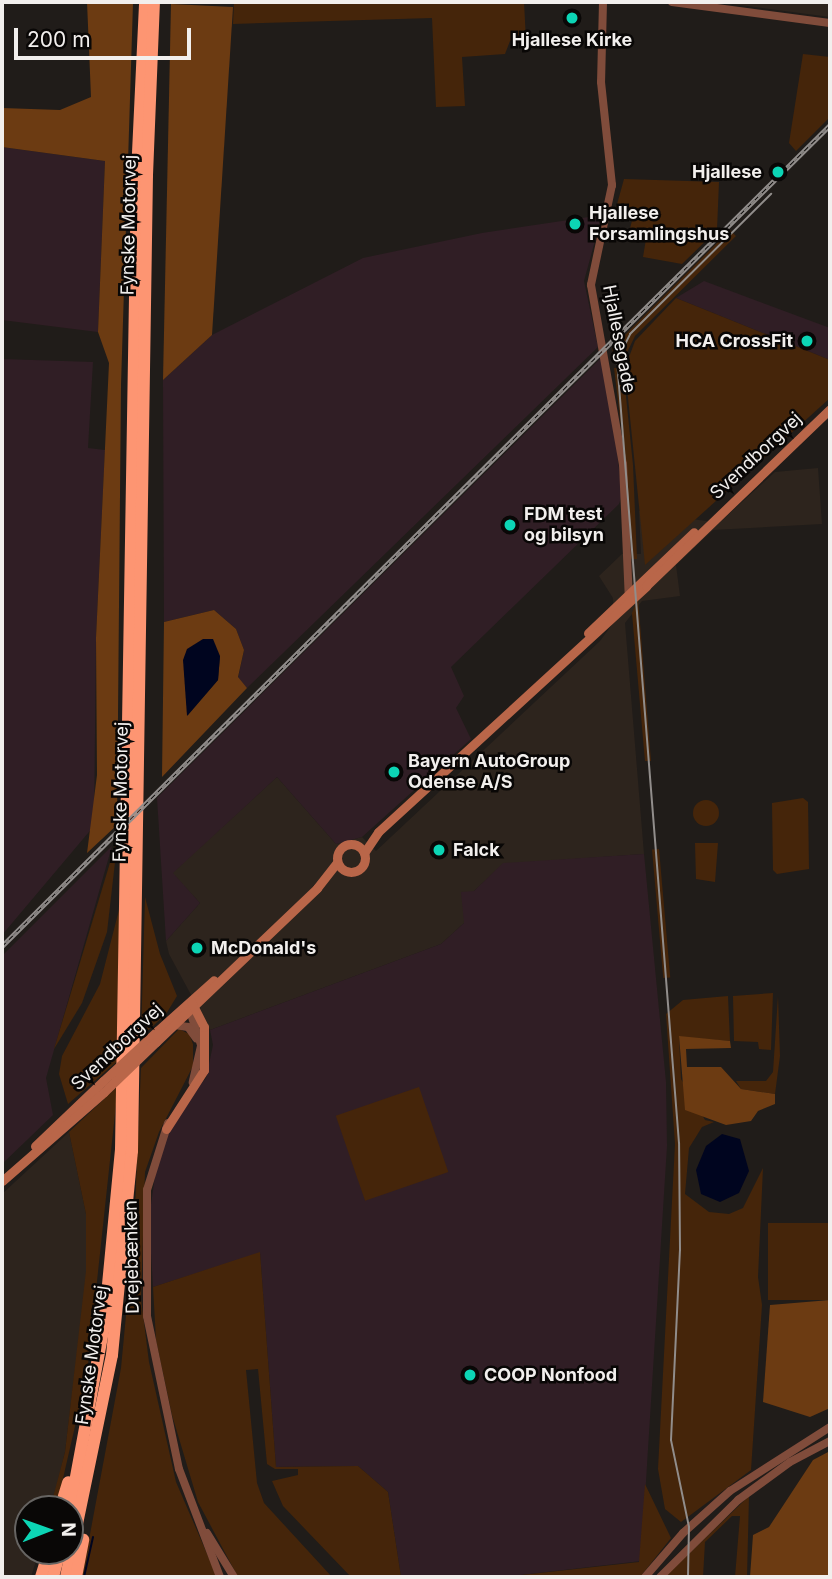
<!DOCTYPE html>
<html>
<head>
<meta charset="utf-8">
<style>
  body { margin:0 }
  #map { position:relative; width:832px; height:1579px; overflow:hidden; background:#201c19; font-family:Inter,sans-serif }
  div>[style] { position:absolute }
  .built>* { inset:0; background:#2d241d }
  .industrial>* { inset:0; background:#301e25 }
  .green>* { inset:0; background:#45250a; transform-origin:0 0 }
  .round { border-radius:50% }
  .forest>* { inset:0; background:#6c3b12 }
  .water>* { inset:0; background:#00051f }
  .stream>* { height:2px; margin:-1px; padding:0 1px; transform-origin:1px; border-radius:1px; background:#00051f }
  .tertiary>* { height:8px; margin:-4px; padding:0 4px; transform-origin:4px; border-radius:4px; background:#804c3b }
  .secondary>* { height:9px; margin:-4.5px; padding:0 4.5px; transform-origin:4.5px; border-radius:4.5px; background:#b96649 }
  .secondary>.ring { margin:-4.5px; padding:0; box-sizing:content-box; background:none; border:9px solid #b96649; border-radius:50% }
  .motorway>* { height:12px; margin:-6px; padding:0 6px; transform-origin:6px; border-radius:6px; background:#fd9572 }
  .tram>* { height:2px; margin:-1px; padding:0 1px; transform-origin:1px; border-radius:1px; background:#918d8b }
  .rail>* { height:4.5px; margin-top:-2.25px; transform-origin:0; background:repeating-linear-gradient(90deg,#090706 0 5px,#918d8b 0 10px); box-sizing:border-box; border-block:2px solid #918d8b }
  .secondary-bridge>* { height:9px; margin:-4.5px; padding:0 4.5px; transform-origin:4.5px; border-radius:4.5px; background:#b96649 }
  .dots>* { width:19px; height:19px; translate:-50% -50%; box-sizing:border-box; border:4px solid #090706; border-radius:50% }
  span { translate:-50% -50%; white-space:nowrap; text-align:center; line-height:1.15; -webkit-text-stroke:5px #090706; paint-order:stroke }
  .poi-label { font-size:18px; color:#f2efed; font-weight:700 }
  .right { translate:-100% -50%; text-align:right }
  .left { translate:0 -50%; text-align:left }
  .street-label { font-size:18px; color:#f2efed }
  .frame { position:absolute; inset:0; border:4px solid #f2efed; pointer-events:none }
  .north { position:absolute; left:14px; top:1495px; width:70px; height:70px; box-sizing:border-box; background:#090706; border:2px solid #666462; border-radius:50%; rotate:89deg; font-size:19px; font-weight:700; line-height:28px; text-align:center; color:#f2efed }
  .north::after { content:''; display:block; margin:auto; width:24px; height:32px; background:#0cd5b5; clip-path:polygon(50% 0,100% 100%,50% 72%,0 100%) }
  .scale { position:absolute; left:14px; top:28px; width:177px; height:32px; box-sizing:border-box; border:4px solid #f2efed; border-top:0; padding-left:9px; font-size:21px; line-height:24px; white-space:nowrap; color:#f2efed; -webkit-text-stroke:5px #090706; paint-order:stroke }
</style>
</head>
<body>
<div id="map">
  <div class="built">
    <div style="clip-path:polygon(718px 2px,830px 2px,830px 17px)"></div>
    <div style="clip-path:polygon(818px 468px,822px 524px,713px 530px,676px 565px,680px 596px,642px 601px,625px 623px,644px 854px,503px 864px,474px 891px,464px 923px,441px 944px,210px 1030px,169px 954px,166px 941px,200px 903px,172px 873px,277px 777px,336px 844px,362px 837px,376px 851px,600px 641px,614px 622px,613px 598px,599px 576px,622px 554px,641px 554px,639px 511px,719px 523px,775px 472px)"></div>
    <div style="clip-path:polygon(69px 1132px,86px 1214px,87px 1271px,65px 1452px,51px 1509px,28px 1509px,28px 1551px,39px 1551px,31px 1577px,2px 1577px,2px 1194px)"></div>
  </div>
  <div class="industrial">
    <div style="clip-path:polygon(2px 147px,105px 161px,98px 332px,2px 320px)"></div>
    <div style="clip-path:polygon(602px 215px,584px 281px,598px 347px,247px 688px,238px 678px,244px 650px,236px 629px,214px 610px,164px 622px,163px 380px,212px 335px,363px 258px,482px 233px)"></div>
    <div style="clip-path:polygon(704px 281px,830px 328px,830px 360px,676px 298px)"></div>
    <div style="clip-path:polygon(602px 357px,615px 434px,622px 495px,619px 504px,451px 667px,464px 696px,456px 708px,471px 739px,362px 837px,336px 844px,277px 777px,173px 873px,200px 903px,166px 941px,157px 798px)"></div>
    <div style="clip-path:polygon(2px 359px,93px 362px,88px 448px,105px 450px,96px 638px,94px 826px,2px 935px)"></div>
    <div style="clip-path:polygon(112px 846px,46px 1078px,53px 1115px,2px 1164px,2px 956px)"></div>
    <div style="clip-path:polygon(644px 854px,666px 1082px,667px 1146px,641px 1561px,504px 1577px,401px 1577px,388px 1492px,358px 1466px,276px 1467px,260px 1253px,153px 1287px,149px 1219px,158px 1154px,183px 1106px,206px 1078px,213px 1045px,210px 1030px,441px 944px,464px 923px,461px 892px,474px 891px,503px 863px)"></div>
  </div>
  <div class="green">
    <div style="clip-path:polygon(234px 2px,524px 2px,526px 40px,510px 41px,505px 54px,462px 57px,465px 106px,436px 107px,432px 18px,233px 24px)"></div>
    <div style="clip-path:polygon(803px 54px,830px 57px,830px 117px,796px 151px,789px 143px)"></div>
    <div style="clip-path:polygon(624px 179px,719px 182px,717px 230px,682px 264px,643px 257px,646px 239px,628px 236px,634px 213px,616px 208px)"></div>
    <div style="clip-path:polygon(730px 230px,736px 236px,635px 336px,623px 361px,615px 363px,612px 348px)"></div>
    <div style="clip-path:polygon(676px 298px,830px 360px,830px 398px,645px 565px,625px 368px,635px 341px)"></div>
    <div style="clip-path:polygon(623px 367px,633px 465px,637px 559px,631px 559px,626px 468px,614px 368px)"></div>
    <div style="clip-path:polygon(638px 598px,651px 761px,645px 761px,632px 613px)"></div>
    <div style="clip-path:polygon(803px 798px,808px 802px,809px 869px,777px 874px,773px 870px,772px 803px)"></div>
    <div class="round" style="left:693px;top:800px;width:26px;height:26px"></div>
    <div style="clip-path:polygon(118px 836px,107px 932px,82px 1003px,54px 1049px)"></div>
    <div style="clip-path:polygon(695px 843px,718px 843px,715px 882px,696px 879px)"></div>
    <div style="left:659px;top:849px;width:129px;height:7px;rotate:85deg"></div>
    <div style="clip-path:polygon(145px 897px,160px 954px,177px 996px,166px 1014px,141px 1037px)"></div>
    <div style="clip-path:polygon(121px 902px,120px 1059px,68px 1104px,59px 1074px,62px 1056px,100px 984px)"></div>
    <div style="clip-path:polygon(773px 993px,771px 1050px,759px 1049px,758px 1042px,734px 1041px,733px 996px)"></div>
    <div style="clip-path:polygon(728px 996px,730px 1041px,679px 1037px,681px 1079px,705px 1120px,714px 1122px,702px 1127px,689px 1148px,685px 1194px,709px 1212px,729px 1214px,743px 1208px,763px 1168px,758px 1277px,762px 1305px,751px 1470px,681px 1522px,665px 1509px,658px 1469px,675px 1144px,666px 1014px,683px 1000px)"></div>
    <div style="clip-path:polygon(778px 996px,780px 1056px,775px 1094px,741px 1089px,736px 1081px,766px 1081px,773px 1072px)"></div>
    <div style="clip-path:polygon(179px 1029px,189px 1034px,193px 1044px,193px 1066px,159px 1132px,145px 1172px,141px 1299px,149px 1362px,176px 1482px,217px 1577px,82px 1577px,121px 1368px,134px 1231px,141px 1068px)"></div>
    <div style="clip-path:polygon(118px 1086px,87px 1374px,56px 1509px,50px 1509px,65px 1452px,86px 1271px,86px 1214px,69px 1132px)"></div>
    <div style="left:419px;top:1087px;width:90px;height:88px;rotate:71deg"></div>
    <div style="left:830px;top:1223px;width:77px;height:62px;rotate:90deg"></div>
    <div style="clip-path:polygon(260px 1252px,276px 1467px,358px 1466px,388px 1492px,401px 1577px,351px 1577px,283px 1506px,272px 1481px,298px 1475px,298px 1469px,275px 1469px,267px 1464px,258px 1369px,246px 1370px,257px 1483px,264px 1503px,332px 1577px,238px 1577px,198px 1502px,172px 1415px,156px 1340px,153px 1287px)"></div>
    <div style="clip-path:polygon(645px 1484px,671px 1538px,640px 1577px,504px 1577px,639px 1562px)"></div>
    <div style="clip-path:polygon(749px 1496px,747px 1577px,735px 1577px,740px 1516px,732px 1516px,705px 1542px,703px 1577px,665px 1577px)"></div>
  </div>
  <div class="forest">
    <div style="clip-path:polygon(87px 2px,133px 3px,121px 385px,117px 825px,87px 853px,97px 775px,96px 638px,109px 363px,98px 332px,105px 161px,2px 147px,2px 108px,60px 110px,91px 97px)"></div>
    <div style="clip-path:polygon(171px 4px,233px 7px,212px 335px,163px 380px)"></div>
    <div style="clip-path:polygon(evenodd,214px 610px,236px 629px,244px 650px,238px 677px,247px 688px,162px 777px,164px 622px,214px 610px,187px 649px,220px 656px,218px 680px,188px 715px,187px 649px)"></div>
    <div style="clip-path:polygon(679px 1036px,730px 1041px,731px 1048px,686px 1049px,687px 1067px,721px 1067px,741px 1089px,775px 1094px,775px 1104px,758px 1111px,751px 1121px,726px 1125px,685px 1110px)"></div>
    <div style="clip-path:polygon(830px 1300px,830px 1408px,810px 1417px,763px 1402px,770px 1305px)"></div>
    <div style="clip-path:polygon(830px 1451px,830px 1577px,750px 1577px,753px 1535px,769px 1527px,813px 1460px)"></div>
  </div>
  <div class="water">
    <div style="clip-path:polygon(203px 639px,213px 639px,220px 656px,218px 680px,187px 716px,183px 660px,187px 649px)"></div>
    <div style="clip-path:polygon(722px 1134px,740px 1139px,749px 1171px,739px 1193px,720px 1202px,701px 1194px,696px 1170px,706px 1146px)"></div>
  </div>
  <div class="stream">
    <div style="left:84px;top:1577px;width:41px;rotate:-77.3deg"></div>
  </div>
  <div class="tertiary">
    <div style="left:603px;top:2px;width:80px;rotate:91.4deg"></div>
    <div style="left:601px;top:82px;width:104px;rotate:83.9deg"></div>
    <div style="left:612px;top:185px;width:102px;rotate:101.9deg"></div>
    <div style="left:591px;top:285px;width:182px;rotate:79.9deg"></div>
    <div style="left:623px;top:464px;width:135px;rotate:87.5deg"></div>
    <div style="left:672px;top:2px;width:159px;rotate:7.6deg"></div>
    <div style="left:189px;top:1008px;width:40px;rotate:72deg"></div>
    <div style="left:201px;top:1046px;width:37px;rotate:103deg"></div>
    <div style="left:175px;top:1025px;width:13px;rotate:9deg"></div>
    <div style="left:188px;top:1027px;width:14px;rotate:54deg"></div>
    <div style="left:168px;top:1123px;width:70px;rotate:107.4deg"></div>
    <div style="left:147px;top:1190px;width:126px;rotate:90deg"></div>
    <div style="left:147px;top:1316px;width:156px;rotate:78.2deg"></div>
    <div style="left:179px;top:1469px;width:116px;rotate:69.2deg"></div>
    <div style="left:207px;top:1533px;width:52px;rotate:58.5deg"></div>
    <div style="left:645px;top:1577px;width:58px;rotate:-49.2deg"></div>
    <div style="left:683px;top:1533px;width:63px;rotate:-41.8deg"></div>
    <div style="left:730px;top:1491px;width:119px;rotate:-32.6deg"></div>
    <div style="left:660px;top:1577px;width:110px;rotate:-44.6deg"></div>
    <div style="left:738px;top:1500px;width:64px;rotate:-36.2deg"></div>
    <div style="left:790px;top:1462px;width:45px;rotate:-27.7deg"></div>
  </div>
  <div class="secondary">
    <div style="left:588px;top:633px;width:146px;rotate:-43.6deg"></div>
    <div class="ring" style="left:337px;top:844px;width:19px;height:19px"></div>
    <div style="left:364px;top:853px;width:25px;rotate:-56deg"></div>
    <div style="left:378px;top:832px;width:364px;rotate:-42.5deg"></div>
    <div style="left:646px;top:586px;width:255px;rotate:-43.9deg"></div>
    <div style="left:157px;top:1031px;width:76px;rotate:-41.8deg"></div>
    <div style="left:156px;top:1042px;width:223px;rotate:-43.7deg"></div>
    <div style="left:317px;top:888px;width:33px;rotate:-52deg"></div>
    <div style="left:166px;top:1129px;width:70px;rotate:-57.2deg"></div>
    <div style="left:204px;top:1070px;width:43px;rotate:-90deg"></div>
    <div style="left:204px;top:1027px;width:28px;rotate:-117deg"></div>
    <div style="left:35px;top:1146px;width:94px;rotate:-43.7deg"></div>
    <div style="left:2px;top:1181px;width:135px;rotate:-41.1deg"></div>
  </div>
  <div class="motorway">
    <div style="left:60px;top:1509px;width:28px;rotate:-73deg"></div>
    <div style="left:70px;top:1509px;width:186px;rotate:-79.5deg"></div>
    <div style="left:104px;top:1326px;width:177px;rotate:-84.5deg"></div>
    <div style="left:121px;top:1150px;width:976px;rotate:-89.06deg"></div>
    <div style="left:137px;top:174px;width:172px;rotate:-87.3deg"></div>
    <div style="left:41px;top:1577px;width:27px;rotate:-73deg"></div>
    <div style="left:53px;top:1577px;width:27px;rotate:-75deg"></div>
    <div style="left:66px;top:1577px;width:227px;rotate:-78.3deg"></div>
    <div style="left:112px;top:1355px;width:205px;rotate:-84.4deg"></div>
    <div style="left:132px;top:1151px;width:976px;rotate:-89.12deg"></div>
    <div style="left:147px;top:175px;width:173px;rotate:-87.7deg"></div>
    <div style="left:76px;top:1577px;width:38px;rotate:-79deg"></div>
  </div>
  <div class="tram">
    <div style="left:688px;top:1577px;width:50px;rotate:-88.9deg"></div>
    <div style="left:689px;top:1527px;width:89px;rotate:-101.7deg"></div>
    <div style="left:671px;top:1440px;width:190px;rotate:-87.3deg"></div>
    <div style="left:680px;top:1250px;width:107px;rotate:-90.5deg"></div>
    <div style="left:679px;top:1143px;width:785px;rotate:-94.53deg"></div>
    <div style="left:617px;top:360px;width:29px;rotate:-63deg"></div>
    <div style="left:630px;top:334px;width:199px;rotate:-44.8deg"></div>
  </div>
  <div class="rail">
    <div style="left:2px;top:946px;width:1166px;rotate:-44.76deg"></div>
  </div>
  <div class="secondary-bridge">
    <div style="left:103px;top:1081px;width:74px;rotate:-42.8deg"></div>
    <div style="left:104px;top:1092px;width:72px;rotate:-43.9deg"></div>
  </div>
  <div class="dots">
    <div style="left:572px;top:18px;background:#0cd5b5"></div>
    <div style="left:778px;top:172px;background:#0cd5b5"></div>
    <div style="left:575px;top:224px;background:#0cd5b5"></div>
    <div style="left:807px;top:341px;background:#0cd5b5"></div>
    <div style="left:510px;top:525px;background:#0cd5b5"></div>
    <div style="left:394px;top:772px;background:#0cd5b5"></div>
    <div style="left:439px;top:850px;background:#0cd5b5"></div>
    <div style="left:197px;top:948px;background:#0cd5b5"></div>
    <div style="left:470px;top:1375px;background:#0cd5b5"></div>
  </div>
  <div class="poi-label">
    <span style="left:572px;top:40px">Hjallese Kirke</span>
    <span class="right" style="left:762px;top:172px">Hjallese</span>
    <span class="left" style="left:589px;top:224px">Hjallese<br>Forsamlingshus</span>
    <span class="right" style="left:793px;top:341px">HCA CrossFit</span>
    <span class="left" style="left:524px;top:525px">FDM test<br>og bilsyn</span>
    <span class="left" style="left:408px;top:772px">Bayern AutoGroup<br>Odense A/S</span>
    <span class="left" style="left:453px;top:850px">Falck</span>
    <span class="left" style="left:211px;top:948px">McDonald's</span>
    <span class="left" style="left:484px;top:1375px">COOP Nonfood</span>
  </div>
  <div class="street-label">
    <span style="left:129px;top:225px;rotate:-89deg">Fynske Motorvej</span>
    <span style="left:619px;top:339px;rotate:79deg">Hjallesegade</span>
    <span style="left:756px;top:456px;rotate:-43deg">Svendborgvej</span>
    <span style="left:121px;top:792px;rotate:-89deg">Fynske Motorvej</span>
    <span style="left:117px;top:1047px;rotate:-43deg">Svendborgvej</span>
    <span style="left:132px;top:1257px;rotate:-91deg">Drejebænken</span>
    <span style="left:92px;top:1355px;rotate:-82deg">Fynske Motorvej</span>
  </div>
  <div class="frame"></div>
  <div class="north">N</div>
  <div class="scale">200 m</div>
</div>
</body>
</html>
